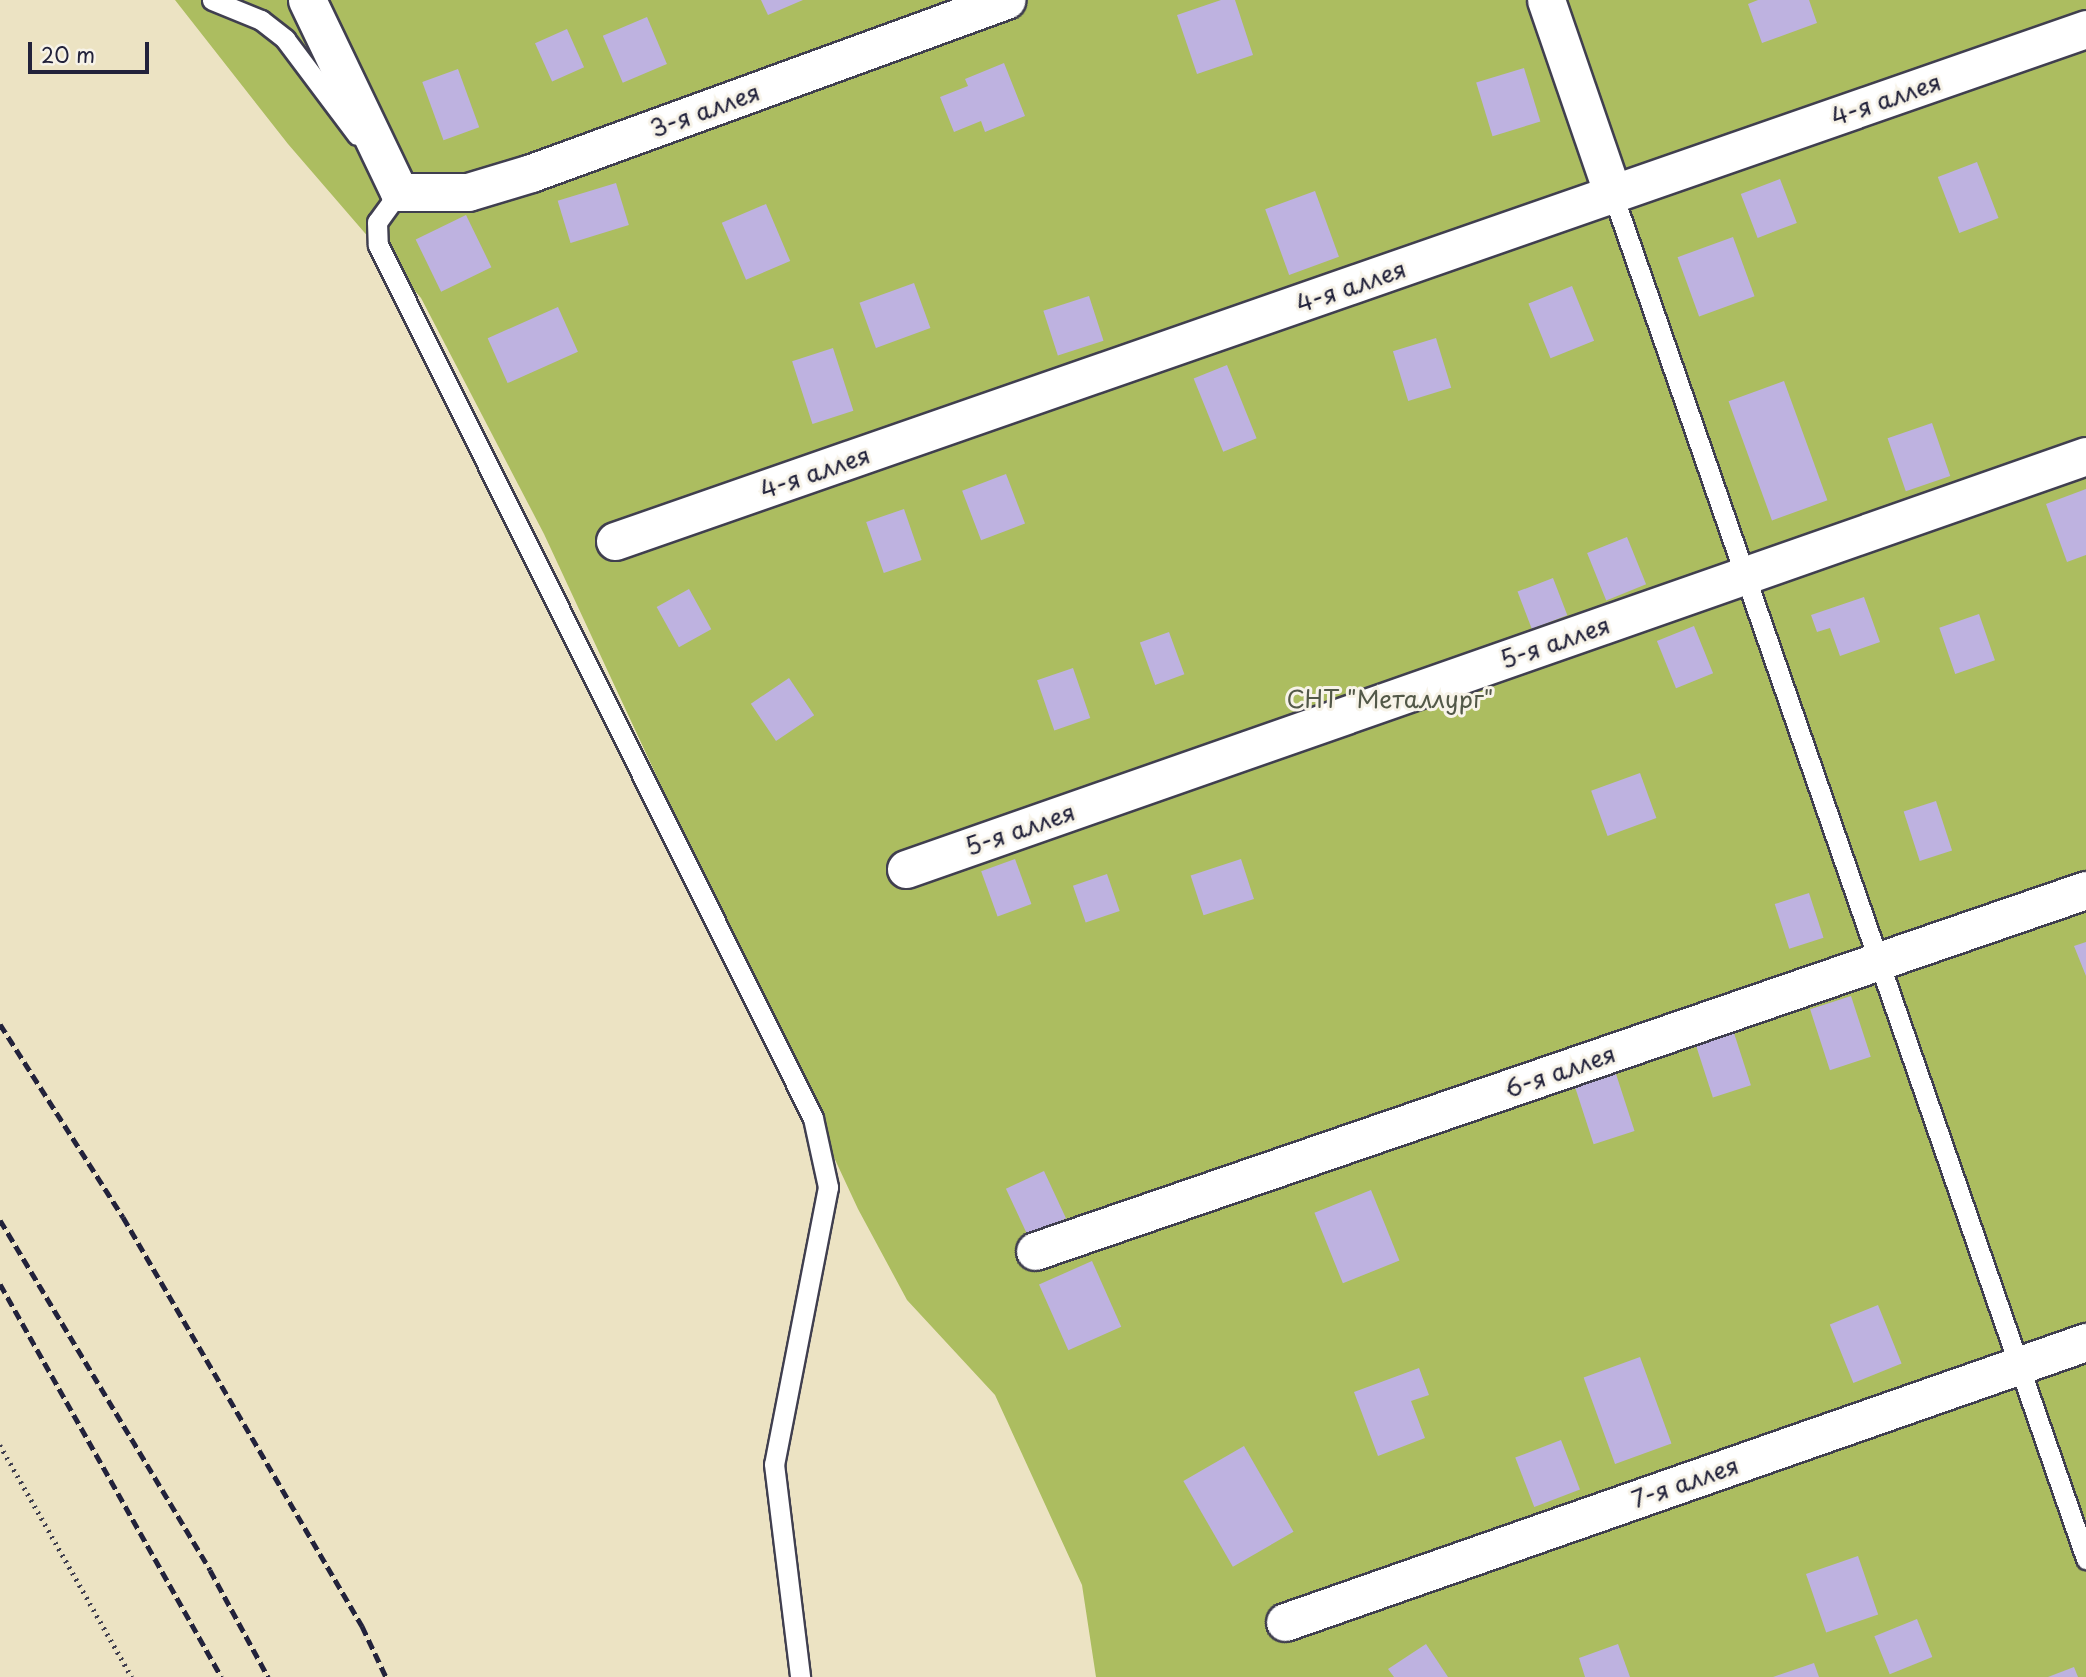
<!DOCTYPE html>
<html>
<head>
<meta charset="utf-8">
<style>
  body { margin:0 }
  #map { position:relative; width:2086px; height:1677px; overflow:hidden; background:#ece3c3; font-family:"Playpen Sans",sans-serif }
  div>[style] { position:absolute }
  .green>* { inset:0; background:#acbd60 }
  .building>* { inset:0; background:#beb2e0; transform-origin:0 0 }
  .path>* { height:4.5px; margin-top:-2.25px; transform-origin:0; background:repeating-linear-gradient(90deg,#403f4f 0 2px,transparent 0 7px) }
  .roads { filter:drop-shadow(2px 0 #403f4f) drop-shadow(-2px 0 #403f4f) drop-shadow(0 2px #403f4f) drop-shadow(0 -2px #403f4f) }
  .service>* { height:19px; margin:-9.5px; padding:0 9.5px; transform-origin:9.5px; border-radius:9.5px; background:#fff }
  .minor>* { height:37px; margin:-18.5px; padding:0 18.5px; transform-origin:18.5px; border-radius:18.5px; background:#fff }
  .rail>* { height:5px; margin-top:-2.5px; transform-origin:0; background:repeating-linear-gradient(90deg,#22223b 0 10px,transparent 0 15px) }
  span { translate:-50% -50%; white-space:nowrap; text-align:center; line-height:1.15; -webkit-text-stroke:6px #f7f3e8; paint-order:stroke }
  .street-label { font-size:24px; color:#22223b }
  .park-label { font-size:24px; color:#525848 }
  .scale { position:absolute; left:28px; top:42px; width:121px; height:32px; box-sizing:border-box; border:4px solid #22223b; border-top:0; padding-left:9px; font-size:21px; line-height:24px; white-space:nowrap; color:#22223b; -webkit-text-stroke:5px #f7f3e8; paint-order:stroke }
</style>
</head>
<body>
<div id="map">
  <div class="green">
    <div style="clip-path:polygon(175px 0,2086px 0,2086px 1677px,1096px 1677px,1082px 1585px,995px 1395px,907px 1300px,858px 1209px,544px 534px,421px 298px,288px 144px)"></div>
  </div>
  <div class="building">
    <div style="clip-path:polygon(761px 0,803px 0,768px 15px)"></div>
    <div style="clip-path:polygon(1221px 0,1235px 0,1253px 55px,1197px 74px,1177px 15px)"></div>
    <div style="clip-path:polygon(1758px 0,1809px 0,1817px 23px,1762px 43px,1748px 4px)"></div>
    <div style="left:647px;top:17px;width:51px;height:48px;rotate:67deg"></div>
    <div style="left:567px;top:29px;width:42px;height:35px;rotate:66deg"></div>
    <div style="clip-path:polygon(1004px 63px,1025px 116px,985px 132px,981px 121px,954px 132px,940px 97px,968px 86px,965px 79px)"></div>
    <div style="left:1524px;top:68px;width:56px;height:50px;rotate:73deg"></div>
    <div style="left:458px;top:69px;width:62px;height:38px;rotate:70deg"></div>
    <div style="left:1977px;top:162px;width:60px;height:42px;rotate:69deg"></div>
    <div style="left:1780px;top:179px;width:47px;height:42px;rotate:69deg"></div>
    <div style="left:616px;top:183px;width:44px;height:61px;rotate:73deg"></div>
    <div style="left:1315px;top:191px;width:70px;height:53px;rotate:70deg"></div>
    <div style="left:766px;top:204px;width:62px;height:48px;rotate:67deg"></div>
    <div style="left:466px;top:215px;width:58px;height:56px;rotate:64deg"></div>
    <div style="left:1733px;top:237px;width:63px;height:59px;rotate:70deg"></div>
    <div style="left:914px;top:283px;width:48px;height:58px;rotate:70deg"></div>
    <div style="left:1572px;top:286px;width:59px;height:47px;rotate:68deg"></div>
    <div style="left:1089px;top:296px;width:47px;height:48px;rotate:72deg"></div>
    <div style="left:558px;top:307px;width:49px;height:77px;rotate:66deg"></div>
    <div style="left:1436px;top:338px;width:52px;height:45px;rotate:73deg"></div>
    <div style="left:833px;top:348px;width:66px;height:43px;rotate:72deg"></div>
    <div style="left:1227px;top:365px;width:79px;height:36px;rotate:68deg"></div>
    <div style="left:1784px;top:381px;width:127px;height:59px;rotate:70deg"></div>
    <div style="left:1932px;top:423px;width:56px;height:47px;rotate:71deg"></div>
    <div style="left:1006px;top:474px;width:53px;height:47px;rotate:69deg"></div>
    <div style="clip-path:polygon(2086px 489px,2086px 555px,2067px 562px,2046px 504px)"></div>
    <div style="left:904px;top:509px;width:54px;height:40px;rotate:71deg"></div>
    <div style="left:1627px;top:537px;width:51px;height:43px;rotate:68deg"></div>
    <div style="left:1553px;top:578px;width:40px;height:38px;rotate:69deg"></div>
    <div style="left:689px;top:589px;width:46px;height:37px;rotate:61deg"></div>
    <div style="clip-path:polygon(1864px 597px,1880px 642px,1840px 656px,1830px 628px,1817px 632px,1811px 615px)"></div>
    <div style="left:1979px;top:614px;width:49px;height:42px;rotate:71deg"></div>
    <div style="left:1694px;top:626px;width:51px;height:40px;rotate:68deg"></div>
    <div style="left:1169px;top:632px;width:45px;height:31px;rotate:70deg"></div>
    <div style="left:1073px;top:668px;width:53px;height:38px;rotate:71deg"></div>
    <div style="left:789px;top:678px;width:45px;height:46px;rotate:56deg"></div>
    <div style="left:1640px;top:773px;width:48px;height:52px;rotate:70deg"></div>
    <div style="left:1936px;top:801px;width:52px;height:34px;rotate:72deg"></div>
    <div style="left:1015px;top:859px;width:48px;height:36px;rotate:70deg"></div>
    <div style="left:1241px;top:859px;width:42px;height:53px;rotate:72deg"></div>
    <div style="left:1107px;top:874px;width:39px;height:36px;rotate:71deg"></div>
    <div style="left:1809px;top:893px;width:47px;height:36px;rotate:72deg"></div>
    <div style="clip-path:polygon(2086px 942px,2086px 976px,2074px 946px)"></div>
    <div style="left:1851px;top:996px;width:64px;height:43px;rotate:72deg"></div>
    <div style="left:1733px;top:1030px;width:58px;height:40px;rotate:72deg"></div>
    <div style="left:1616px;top:1074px;width:60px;height:43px;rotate:72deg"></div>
    <div style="left:1044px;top:1171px;width:52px;height:42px;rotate:65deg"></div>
    <div style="left:1371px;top:1190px;width:76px;height:61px;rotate:68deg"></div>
    <div style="left:1092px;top:1261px;width:72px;height:58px;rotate:66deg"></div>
    <div style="left:1878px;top:1305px;width:63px;height:52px;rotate:68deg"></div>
    <div style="left:1640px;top:1357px;width:92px;height:60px;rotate:70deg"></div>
    <div style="clip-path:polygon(1419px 1368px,1429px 1395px,1411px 1401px,1425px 1438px,1378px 1456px,1354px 1392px)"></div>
    <div style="left:1561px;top:1440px;width:53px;height:49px;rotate:69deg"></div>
    <div style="left:1244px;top:1446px;width:99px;height:70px;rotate:60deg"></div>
    <div style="left:1858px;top:1556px;width:62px;height:55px;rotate:71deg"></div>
    <div style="left:1917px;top:1619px;width:41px;height:46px;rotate:68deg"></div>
    <div style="clip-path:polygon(1426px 1644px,1448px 1677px,1394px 1677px,1388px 1669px)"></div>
    <div style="clip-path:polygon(1618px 1644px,1630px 1677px,1585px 1677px,1579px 1658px)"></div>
    <div style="clip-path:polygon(1814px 1663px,1819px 1677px,1773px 1677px)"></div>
    <div style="clip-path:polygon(2074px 1667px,2078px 1677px,2048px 1677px)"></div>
  </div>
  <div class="path">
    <div style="left:0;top:1445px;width:267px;rotate:60.4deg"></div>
  </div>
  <div class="roads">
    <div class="service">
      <div style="left:212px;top:0;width:53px;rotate:22.2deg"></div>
      <div style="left:261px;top:20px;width:31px;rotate:38deg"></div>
      <div style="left:285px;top:39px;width:120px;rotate:53.1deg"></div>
      <div style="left:396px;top:187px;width:6px;rotate:59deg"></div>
      <div style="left:399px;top:192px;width:37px;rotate:126deg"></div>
      <div style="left:377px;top:222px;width:23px;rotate:88deg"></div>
      <div style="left:378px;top:245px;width:975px;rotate:63.51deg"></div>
      <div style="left:813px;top:1118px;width:71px;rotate:77.7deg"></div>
      <div style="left:828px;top:1187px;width:282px;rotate:101deg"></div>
      <div style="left:774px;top:1464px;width:215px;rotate:83deg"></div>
      <div style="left:1613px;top:195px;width:1444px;rotate:70.87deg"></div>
    </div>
    <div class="minor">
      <div style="left:307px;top:0;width:213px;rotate:64.4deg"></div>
      <div style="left:399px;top:192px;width:69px"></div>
      <div style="left:468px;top:192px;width:66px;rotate:-16.8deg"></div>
      <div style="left:531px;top:173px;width:506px;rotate:-20.01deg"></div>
      <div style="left:1546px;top:0;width:206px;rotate:71deg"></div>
      <div style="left:615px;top:541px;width:1558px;rotate:-19.19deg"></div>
      <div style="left:906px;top:869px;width:1250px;rotate:-19.29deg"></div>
      <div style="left:1035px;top:1251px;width:1111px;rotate:-18.96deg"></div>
      <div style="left:1285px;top:1622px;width:849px;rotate:-19.27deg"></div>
    </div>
  </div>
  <div class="rail">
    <div style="left:0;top:1024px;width:229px;rotate:57.5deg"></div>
    <div style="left:123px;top:1217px;width:474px;rotate:59.7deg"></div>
    <div style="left:362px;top:1626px;width:56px;rotate:64.8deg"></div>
    <div style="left:0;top:1220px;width:408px;rotate:59deg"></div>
    <div style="left:210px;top:1570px;width:122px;rotate:61.5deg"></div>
    <div style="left:0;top:1284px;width:451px;rotate:60.6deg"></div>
  </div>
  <div class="street-label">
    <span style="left:1886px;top:99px;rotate:-19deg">4-я аллея</span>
    <span style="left:705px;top:110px;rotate:-20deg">3-я аллея</span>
    <span style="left:1351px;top:286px;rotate:-19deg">4-я аллея</span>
    <span style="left:815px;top:472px;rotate:-19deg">4-я аллея</span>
    <span style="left:1555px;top:642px;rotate:-19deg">5-я аллея</span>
    <span style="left:1020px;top:829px;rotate:-19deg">5-я аллея</span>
    <span style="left:1560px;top:1071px;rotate:-19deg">6-я аллея</span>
    <span style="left:1685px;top:1482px;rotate:-19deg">7-я аллея</span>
  </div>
  <div class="park-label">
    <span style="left:1390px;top:699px">СНТ "Металлург"</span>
  </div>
  <div class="scale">20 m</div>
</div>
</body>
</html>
